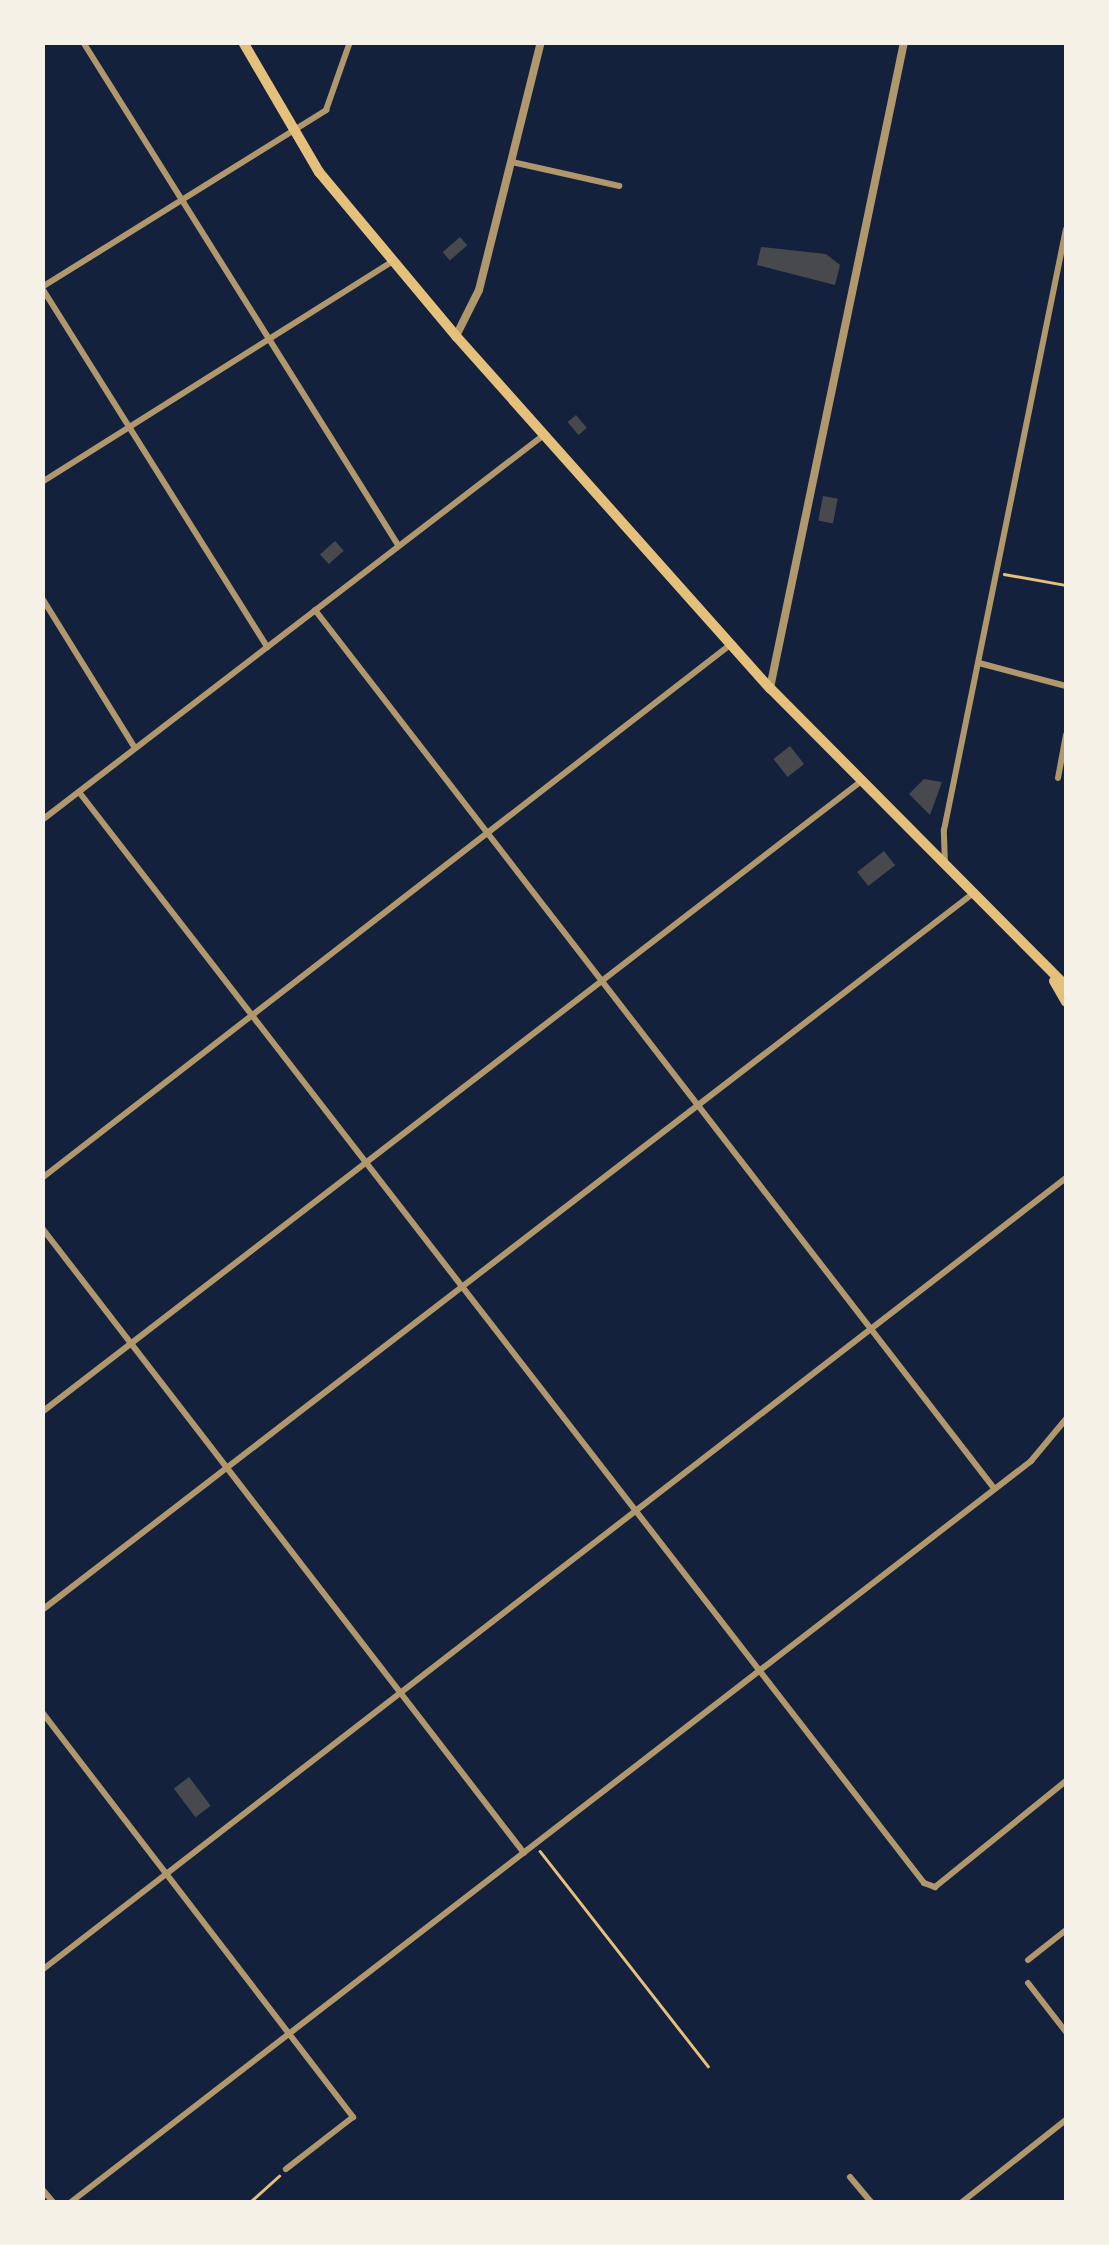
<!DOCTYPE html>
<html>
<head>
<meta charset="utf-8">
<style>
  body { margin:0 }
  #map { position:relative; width:1109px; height:2245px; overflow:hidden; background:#14213d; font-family:"Alegreya Sans",sans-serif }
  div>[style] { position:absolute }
  .building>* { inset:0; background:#48494c; transform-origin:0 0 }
  .path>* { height:2.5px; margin:-1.25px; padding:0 1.25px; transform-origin:1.25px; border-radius:1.25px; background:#e5c07b }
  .minor>* { height:6px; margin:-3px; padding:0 3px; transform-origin:3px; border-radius:3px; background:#b1986c }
  .tertiary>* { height:8px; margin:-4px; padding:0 4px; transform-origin:4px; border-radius:4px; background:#b1986c }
  .primary>* { height:10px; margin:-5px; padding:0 5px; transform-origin:5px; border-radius:5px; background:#e5c07b }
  span { translate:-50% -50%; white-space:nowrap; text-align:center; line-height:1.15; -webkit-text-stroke:10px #f6f1e7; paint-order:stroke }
  .frame { position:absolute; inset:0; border:45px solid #f6f1e7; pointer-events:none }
</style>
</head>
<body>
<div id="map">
  <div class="building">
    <div style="left:460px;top:237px;width:11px;height:23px;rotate:49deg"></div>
    <div style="clip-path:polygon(761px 247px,826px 254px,840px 265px,835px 285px,757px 265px)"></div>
    <div style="left:576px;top:415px;width:17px;height:11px;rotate:50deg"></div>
    <div style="left:823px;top:496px;width:15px;height:25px;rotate:11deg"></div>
    <div style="left:335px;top:541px;width:13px;height:20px;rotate:48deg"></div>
    <div style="left:790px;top:746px;width:23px;height:21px;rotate:52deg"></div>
    <div style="clip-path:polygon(924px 779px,942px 782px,930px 815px,909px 794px)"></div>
    <div style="left:884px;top:851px;width:18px;height:34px;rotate:52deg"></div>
    <div style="left:189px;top:1777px;width:36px;height:19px;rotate:53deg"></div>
  </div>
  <div class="path">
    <div style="left:1004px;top:574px;width:63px;rotate:10.1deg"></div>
    <div style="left:540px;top:1851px;width:273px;rotate:52deg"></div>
    <div style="left:250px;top:2202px;width:39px;rotate:-42deg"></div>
  </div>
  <div class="minor">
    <div style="left:83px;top:42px;width:593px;rotate:57.94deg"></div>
    <div style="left:512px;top:162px;width:110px;rotate:12.6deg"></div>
    <div style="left:42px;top:287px;width:335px;rotate:-31.9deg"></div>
    <div style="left:326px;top:110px;width:72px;rotate:-70.6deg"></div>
    <div style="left:42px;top:288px;width:424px;rotate:57.9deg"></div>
    <div style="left:42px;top:482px;width:413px;rotate:-32.2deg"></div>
    <div style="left:42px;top:598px;width:176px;rotate:58.2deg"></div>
    <div style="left:315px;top:610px;width:1109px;rotate:52.29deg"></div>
    <div style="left:979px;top:663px;width:90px;rotate:14.8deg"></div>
    <div style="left:1058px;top:778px;width:44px;rotate:-79.5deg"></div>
    <div style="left:79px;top:792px;width:1380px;rotate:52.24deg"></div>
    <div style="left:924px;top:1883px;width:12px;rotate:20deg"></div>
    <div style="left:935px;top:1887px;width:169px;rotate:-39deg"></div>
    <div style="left:42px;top:820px;width:634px;rotate:-37.5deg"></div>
    <div style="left:945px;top:865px;width:35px;rotate:-92deg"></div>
    <div style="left:944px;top:830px;width:613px;rotate:-78.53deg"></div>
    <div style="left:42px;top:1178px;width:870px;rotate:-37.77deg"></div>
    <div style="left:42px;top:1228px;width:789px;rotate:52.36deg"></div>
    <div style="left:42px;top:1412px;width:1032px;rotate:-37.6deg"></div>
    <div style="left:42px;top:1610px;width:1172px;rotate:-37.58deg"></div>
    <div style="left:42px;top:1712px;width:511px;rotate:52.48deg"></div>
    <div style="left:353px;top:2117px;width:85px;rotate:142.2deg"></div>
    <div style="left:1028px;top:1960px;width:48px;rotate:-38.3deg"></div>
    <div style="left:42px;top:1970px;width:1295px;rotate:-37.72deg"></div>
    <div style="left:1028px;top:1983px;width:62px;rotate:52.2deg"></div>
    <div style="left:850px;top:2177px;width:33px;rotate:50deg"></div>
    <div style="left:42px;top:2189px;width:17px;rotate:50deg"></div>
    <div style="left:71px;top:2202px;width:1213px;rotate:-37.66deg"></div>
    <div style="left:1031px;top:1461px;width:55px;rotate:-50.2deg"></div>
    <div style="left:962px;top:2202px;width:132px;rotate:-38.3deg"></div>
  </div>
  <div class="tertiary">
    <div style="left:456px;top:336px;width:51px;rotate:-63.4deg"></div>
    <div style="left:479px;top:290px;width:256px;rotate:-76deg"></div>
    <div style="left:770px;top:688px;width:660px;rotate:-78.28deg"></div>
  </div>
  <div class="primary">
    <div style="left:243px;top:42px;width:151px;rotate:59.7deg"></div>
    <div style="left:319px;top:172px;width:214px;rotate:50.1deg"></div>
    <div style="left:456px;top:336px;width:472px;rotate:48.3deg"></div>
    <div style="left:770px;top:688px;width:420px;rotate:45.2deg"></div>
    <div style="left:1054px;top:981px;width:24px;rotate:60deg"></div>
  </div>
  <div class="frame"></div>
</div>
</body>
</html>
